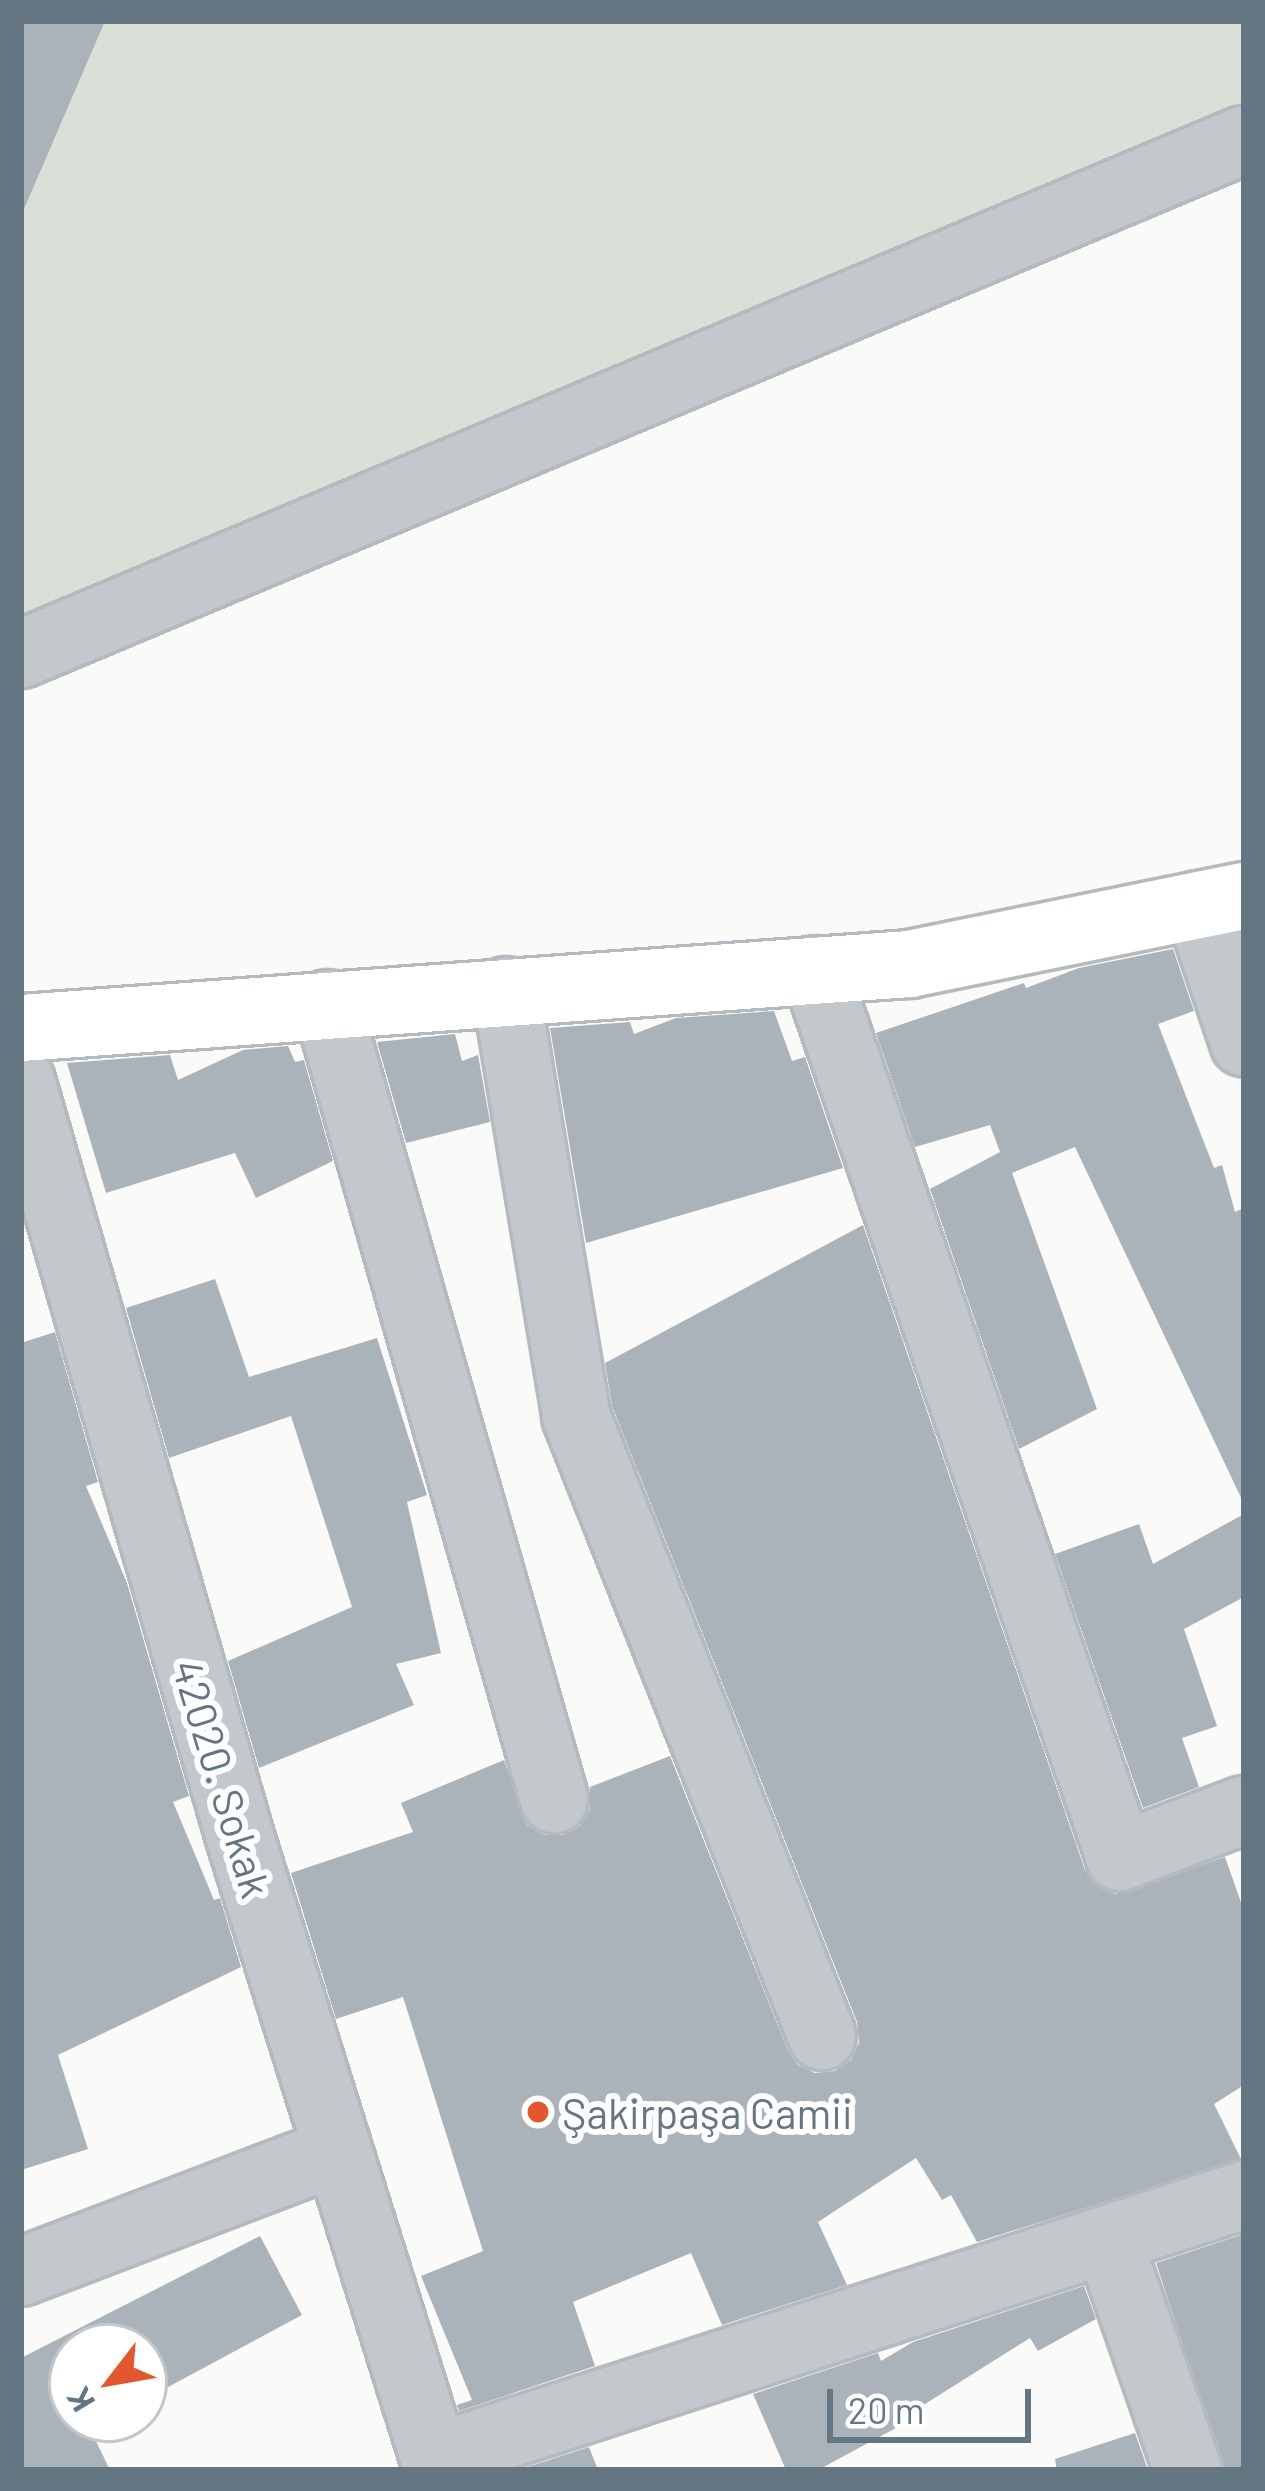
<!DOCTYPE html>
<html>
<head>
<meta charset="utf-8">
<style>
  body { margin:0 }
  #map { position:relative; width:1265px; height:2491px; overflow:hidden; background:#fafaf8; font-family:Barlow,sans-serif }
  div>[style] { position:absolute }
  .green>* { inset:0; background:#dadfd7 }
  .building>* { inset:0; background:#aab3b9 }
  .roads { filter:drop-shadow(3px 0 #b5babe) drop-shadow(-3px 0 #b5babe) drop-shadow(0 3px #b5babe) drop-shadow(0 -3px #b5babe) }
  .minor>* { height:66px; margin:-33px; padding:0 33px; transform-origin:33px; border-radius:33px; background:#c3c8cc }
  .major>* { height:66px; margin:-33px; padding:0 33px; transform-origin:33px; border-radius:33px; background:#fff }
  .dots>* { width:33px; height:33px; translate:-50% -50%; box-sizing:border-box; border:6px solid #fff; border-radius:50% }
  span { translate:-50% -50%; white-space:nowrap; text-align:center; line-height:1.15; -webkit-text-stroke:12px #fff; paint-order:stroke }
  .street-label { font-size:42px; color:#657683 }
  .poi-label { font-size:42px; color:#657683 }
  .left { translate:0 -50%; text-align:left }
  .frame { position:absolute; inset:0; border:24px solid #657683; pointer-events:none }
  .north { position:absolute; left:48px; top:2323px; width:120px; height:120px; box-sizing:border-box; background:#fff; border:3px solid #c1c8cd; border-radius:50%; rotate:239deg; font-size:33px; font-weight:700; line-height:48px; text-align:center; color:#657683 }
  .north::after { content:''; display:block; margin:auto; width:42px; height:54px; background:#e4572e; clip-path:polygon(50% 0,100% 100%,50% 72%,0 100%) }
  .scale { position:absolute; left:827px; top:2389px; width:204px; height:54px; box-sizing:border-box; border:6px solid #657683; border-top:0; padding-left:15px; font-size:36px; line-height:42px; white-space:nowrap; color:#657683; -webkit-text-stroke:9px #fff; paint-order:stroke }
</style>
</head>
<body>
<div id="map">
  <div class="green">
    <div style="clip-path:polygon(21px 21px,1244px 21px,1244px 111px,21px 626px)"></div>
  </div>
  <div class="building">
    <div style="clip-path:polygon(21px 21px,105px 21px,21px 216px)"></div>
    <div style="clip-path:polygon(1173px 949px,1194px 1011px,1158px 1024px,1214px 1168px,1222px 1165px,1235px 1212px,1244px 1208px,1244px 1504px,1075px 1147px,1012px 1173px,1097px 1409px,1019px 1449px,930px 1189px,1000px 1152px,990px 1125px,915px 1147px,876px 1033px,1024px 983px,1026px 988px,1079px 968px)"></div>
    <div style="clip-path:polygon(774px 1011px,792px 1061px,805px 1057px,843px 1168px,586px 1243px,550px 1028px,630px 1022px,634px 1034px,676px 1018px)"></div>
    <div style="clip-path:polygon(455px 1034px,462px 1061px,478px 1055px,490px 1122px,406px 1143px,377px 1042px)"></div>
    <div style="clip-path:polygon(288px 1046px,295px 1062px,304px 1060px,333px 1161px,256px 1198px,235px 1153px,106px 1193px,67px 1063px,170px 1055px,178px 1080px,243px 1050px)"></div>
    <div style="clip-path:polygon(863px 1225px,1085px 1870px,1097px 1886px,1115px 1894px,1225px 1857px,1244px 1911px,1244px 2085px,1214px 2104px,1241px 2159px,977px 2242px,951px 2195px,942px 2200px,916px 2158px,818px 2222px,847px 2285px,722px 2325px,691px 2253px,573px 2302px,595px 2366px,459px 2411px,457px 2405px,472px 2400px,421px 2276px,483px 2251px,403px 1997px,336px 2019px,291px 1873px,413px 1832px,401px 1803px,504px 1760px,527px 1825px,544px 1835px,563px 1835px,580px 1826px,590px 1809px,590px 1787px,670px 1756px,788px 2051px,798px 2065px,815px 2073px,835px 2071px,851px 2060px,859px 2043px,857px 2022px,612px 1406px,605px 1363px)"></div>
    <div style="clip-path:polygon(215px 1279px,249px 1377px,377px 1338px,427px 1495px,407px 1502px,441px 1653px,396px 1664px,414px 1705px,259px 1768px,228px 1661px,352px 1607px,291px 1416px,169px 1458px,126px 1308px)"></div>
    <div style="clip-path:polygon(55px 1332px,98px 1482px,86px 1486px,127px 1583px,189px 1796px,173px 1802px,214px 1900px,220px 1898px,241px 1967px,58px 2055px,88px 2149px,21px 2170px,21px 1343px)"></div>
    <div style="clip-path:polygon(1244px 1514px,1244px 1597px,1184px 1629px,1217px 1726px,1182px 1738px,1199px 1787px,1143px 1808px,1055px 1554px,1139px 1524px,1153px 1564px)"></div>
    <div style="clip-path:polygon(1244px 2234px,1244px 2470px,1224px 2470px,1156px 2263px)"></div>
    <div style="clip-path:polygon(260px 2236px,302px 2315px,144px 2400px,144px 2347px,72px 2347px,72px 2419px,106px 2419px,89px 2427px,110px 2470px,21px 2470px,21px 2358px)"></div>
    <div style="clip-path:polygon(1084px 2286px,1096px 2319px,1038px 2351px,1030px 2338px,917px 2409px,920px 2415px,818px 2470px,786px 2470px,753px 2394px,878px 2353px,881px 2361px,913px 2342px)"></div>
    <div style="clip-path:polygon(1135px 2433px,1148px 2470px,1057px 2470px,1055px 2459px)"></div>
    <div style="clip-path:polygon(589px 2447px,598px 2470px,518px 2470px)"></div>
  </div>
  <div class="roads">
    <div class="minor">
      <div style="left:21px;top:654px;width:1327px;rotate:-22.8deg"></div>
      <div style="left:1198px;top:905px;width:145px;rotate:71.4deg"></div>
      <div style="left:815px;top:970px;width:938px;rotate:71.02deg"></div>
      <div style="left:1120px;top:1857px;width:133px;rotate:-20.8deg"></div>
      <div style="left:506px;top:991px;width:431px;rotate:80.6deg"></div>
      <div style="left:576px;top:1416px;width:667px;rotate:68.36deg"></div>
      <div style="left:327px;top:1004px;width:827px;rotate:74.06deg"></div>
      <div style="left:21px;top:1081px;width:784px;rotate:73.85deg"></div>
      <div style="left:239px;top:1834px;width:666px;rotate:72.63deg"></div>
      <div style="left:1108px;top:2240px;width:244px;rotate:70.8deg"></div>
      <div style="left:21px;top:2272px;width:339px;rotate:-20.9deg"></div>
      <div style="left:434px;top:2458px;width:852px;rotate:-17.99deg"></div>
    </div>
    <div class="major">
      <div style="left:21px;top:1028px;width:890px;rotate:-4.12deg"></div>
      <div style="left:909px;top:964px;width:342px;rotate:-11.5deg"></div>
    </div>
  </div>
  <div class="dots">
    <div style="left:538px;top:2112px;background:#e4572e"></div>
  </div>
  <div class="street-label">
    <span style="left:223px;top:1778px;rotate:73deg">42020. Sokak</span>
  </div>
  <div class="poi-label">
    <span class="left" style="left:562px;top:2112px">Şakirpaşa Camii</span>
  </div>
  <div class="frame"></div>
  <div class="north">K</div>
  <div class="scale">20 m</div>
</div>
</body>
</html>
